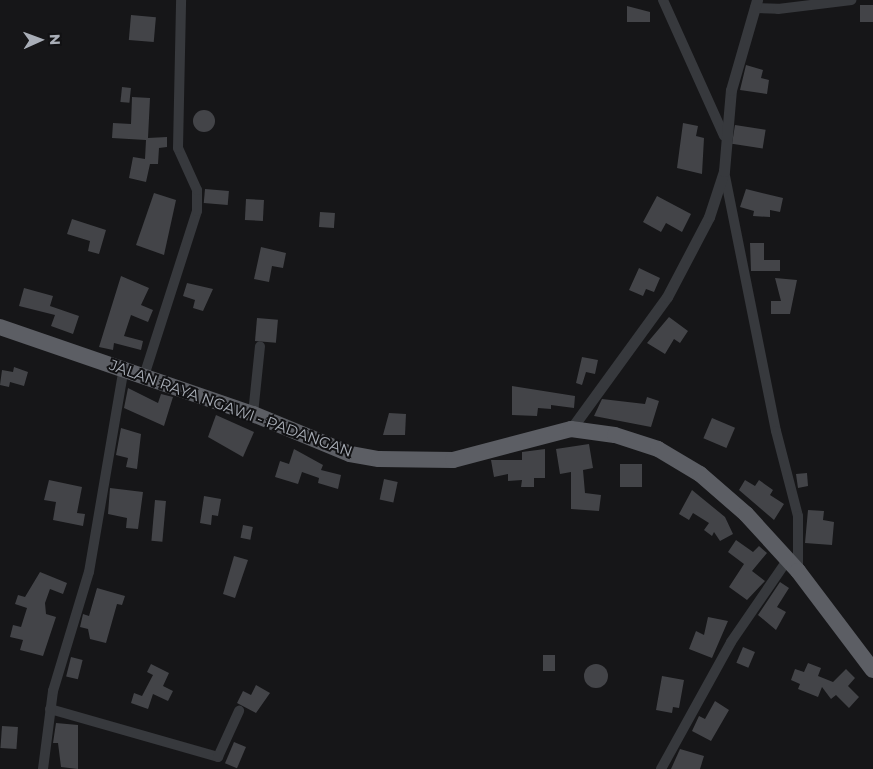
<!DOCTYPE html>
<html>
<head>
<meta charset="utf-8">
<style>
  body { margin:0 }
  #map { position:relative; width:873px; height:769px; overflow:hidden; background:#161618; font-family:Montserrat,sans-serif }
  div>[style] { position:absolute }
  .building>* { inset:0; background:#434448; transform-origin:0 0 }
  .round { border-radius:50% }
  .minor>* { height:10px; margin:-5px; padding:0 5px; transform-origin:5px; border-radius:5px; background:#37393d }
  .tertiary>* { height:11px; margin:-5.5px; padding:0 5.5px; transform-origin:5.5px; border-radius:5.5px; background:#37393d }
  .trunk>* { height:16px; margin:-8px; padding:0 8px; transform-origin:8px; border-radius:8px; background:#5c5e64 }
  span { translate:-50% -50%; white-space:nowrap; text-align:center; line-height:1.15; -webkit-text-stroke:4px #111113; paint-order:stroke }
  .street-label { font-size:15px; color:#a9aeb7 }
  .north { position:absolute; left:15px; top:15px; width:50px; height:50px; -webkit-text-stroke:4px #111113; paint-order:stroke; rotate:88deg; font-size:14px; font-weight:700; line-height:20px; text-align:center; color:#a9aeb7 }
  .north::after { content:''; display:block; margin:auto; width:18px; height:22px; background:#a9aeb7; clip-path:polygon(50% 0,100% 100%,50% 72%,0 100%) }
</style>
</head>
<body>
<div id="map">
  <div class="building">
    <div style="left:873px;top:5px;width:17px;height:13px;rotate:90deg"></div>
    <div style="clip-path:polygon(627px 6px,650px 12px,650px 22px,627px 22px)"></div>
    <div style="left:131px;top:15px;width:25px;height:25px;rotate:5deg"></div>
    <div style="clip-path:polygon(746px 65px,763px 70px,761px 78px,769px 80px,767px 94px,740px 90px)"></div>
    <div style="left:122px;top:87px;width:9px;height:15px;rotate:6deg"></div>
    <div style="clip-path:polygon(132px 97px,150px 98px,148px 138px,167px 137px,167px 147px,159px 148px,158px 164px,150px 164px,146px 182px,129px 178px,133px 157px,145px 159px,146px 140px,112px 138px,113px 123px,131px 124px)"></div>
    <div class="round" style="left:193px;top:110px;width:22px;height:22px"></div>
    <div style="clip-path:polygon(683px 123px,698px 126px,696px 136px,704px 138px,702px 174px,677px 168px)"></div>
    <div style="left:735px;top:125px;width:31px;height:19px;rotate:9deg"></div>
    <div style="left:205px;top:189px;width:24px;height:14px;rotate:5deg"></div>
    <div style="clip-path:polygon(746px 189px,783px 198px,780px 212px,770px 210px,770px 217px,753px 216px,754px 211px,740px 207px)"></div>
    <div style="clip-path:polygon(154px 193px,176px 200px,164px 255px,136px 245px)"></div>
    <div style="clip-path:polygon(657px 196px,691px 214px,682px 232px,666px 223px,661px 232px,643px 222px)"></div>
    <div style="left:246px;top:199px;width:18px;height:21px;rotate:3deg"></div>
    <div style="left:320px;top:212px;width:15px;height:15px;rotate:4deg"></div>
    <div style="clip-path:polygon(72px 219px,106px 230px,99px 254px,88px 251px,90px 241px,67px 234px)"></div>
    <div style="clip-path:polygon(750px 243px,764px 243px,764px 260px,780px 260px,780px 271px,751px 271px)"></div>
    <div style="clip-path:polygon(261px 247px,286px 253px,283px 268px,272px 266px,269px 282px,254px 279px)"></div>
    <div style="clip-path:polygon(639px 268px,660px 278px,654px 292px,646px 289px,643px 296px,629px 290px)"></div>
    <div style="clip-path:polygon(121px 276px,149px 288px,141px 305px,153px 310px,148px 322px,131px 315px,124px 336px,143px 341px,141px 350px,114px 343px,113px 350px,99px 347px)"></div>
    <div style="clip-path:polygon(775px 278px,797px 280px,790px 314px,771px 314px,771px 301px,781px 301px)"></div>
    <div style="clip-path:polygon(187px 283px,213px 289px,203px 311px,193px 308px,195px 300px,183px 296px)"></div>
    <div style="clip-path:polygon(24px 288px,53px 296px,50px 306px,79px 316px,73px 334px,51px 326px,55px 315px,19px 306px)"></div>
    <div style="clip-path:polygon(669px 317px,688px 331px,680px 343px,674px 339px,665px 354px,647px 343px)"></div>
    <div style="left:257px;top:318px;width:21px;height:23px;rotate:5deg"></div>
    <div style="clip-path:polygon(582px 357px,598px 360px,595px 374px,586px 372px,582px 385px,576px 383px)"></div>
    <div style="clip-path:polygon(14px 367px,28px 372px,24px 386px,10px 382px,9px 387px,0 385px,2px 370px,13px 372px)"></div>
    <div style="clip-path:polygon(512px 386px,575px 396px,574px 408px,551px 405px,551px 409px,538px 408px,537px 416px,512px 415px)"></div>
    <div style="clip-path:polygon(128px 388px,158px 403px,161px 394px,173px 397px,164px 426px,124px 408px)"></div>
    <div style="clip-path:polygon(647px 397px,659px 401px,651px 427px,594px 416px,602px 399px,645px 404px)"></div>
    <div style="clip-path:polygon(389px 413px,406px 414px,405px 435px,383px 435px)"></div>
    <div style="clip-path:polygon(216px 415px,254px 432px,243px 457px,208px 437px)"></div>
    <div style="left:712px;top:418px;width:25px;height:22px;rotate:23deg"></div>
    <div style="clip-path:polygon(121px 428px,141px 434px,137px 469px,126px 467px,128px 458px,116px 455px)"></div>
    <div style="clip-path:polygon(589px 444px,593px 468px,583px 470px,585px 493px,601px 495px,599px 511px,571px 509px,571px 472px,560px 474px,556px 449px)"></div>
    <div style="clip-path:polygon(294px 449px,323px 465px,321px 470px,341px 475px,338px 489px,318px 483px,319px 478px,302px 472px,298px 484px,275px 477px,280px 461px,289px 464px)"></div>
    <div style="clip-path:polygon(545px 449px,545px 478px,534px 478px,534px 487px,521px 487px,522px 480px,508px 481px,508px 474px,494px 477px,491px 460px,522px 460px,522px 452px)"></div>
    <div style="left:620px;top:464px;width:22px;height:23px"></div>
    <div style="clip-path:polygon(807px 473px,808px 486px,798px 488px,796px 474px)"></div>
    <div style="left:384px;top:479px;width:14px;height:21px;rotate:12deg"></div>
    <div style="clip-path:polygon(49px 480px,82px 487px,77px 513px,85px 514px,83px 526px,53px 520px,56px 502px,44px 500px)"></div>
    <div style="clip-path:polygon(745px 480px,755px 486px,759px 480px,773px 490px,770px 495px,784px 504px,774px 520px,739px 490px)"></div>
    <div style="clip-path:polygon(110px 488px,143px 492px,138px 529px,126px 528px,127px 518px,108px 514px)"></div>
    <div style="clip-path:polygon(692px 490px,725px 517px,733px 534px,720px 541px,714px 532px,712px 536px,704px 530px,709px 523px,693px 513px,689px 520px,679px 514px)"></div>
    <div style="clip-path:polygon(204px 496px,221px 499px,218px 516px,212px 515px,211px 525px,200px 523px)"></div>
    <div style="left:155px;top:500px;width:11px;height:41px;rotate:5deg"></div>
    <div style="clip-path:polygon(808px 510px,824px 511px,823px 520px,834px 522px,832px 545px,805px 543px)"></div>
    <div style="left:243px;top:525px;width:10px;height:13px;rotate:11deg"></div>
    <div style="clip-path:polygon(736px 540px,753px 552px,759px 546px,767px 553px,752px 571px,765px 581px,747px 600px,729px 587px,744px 564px,728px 552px)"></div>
    <div style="clip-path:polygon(234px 556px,248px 560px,235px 598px,223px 594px)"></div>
    <div style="clip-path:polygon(40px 572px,67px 583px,63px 594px,50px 589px,45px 603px,46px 614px,56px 617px,43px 656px,20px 650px,23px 640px,10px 637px,13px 625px,21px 627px,27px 608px,15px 604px,18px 595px,25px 597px)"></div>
    <div style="clip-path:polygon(780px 582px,789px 588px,777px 607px,786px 612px,776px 630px,758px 615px)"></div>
    <div style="clip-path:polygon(97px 588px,125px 596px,122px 605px,117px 604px,106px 643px,90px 639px,88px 629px,80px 627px,83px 614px,89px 616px)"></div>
    <div style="clip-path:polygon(708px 617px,728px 621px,712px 658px,689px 649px,696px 631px,704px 635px)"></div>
    <div style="left:743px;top:647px;width:13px;height:17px;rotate:23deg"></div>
    <div style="left:543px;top:655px;width:12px;height:16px"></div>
    <div style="left:71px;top:657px;width:12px;height:20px;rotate:14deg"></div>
    <div style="clip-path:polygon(808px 663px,821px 668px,818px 676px,833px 682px,846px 669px,855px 678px,848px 686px,859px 697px,849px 708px,836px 695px,831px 699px,822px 687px,818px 697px,798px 689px,800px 684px,791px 680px,795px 669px,804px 672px)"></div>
    <div class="round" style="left:584px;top:664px;width:24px;height:24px"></div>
    <div style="clip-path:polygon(151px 664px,169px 673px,163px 686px,173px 691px,168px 701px,153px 694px,148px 709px,131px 703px,134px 693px,142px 696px,153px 675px,147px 672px)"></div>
    <div style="clip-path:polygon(662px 676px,684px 680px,679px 708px,673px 707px,672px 713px,656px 710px)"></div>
    <div style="clip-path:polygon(256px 685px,270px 693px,256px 713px,237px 703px,243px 691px,251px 695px)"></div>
    <div style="clip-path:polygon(715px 701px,729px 710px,711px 741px,692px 731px,699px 716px,705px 719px)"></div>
    <div style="clip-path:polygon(56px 723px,78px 725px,78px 769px,61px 767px,58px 743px,53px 743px)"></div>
    <div style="left:2px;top:726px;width:16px;height:22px;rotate:4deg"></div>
    <div style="left:234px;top:742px;width:13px;height:23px;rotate:23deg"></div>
    <div style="clip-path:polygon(680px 749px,704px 756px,700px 769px,671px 769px)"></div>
  </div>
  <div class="minor">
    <div style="left:663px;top:0;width:149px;rotate:65.8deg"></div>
    <div style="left:755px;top:8px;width:23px;rotate:2deg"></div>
    <div style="left:778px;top:9px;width:74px;rotate:-7deg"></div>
    <div style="left:724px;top:171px;width:265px;rotate:78.7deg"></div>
    <div style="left:776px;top:431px;width:88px;rotate:75.5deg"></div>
    <div style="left:798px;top:516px;width:55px;rotate:90deg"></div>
    <div style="left:144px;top:376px;width:173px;rotate:-72.2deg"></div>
    <div style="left:197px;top:211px;width:21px;rotate:-90deg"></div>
    <div style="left:197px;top:190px;width:46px;rotate:-114.3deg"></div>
    <div style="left:178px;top:148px;width:148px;rotate:-88.8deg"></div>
    <div style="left:253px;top:414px;width:68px;rotate:-84.1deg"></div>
    <div style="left:50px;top:709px;width:175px;rotate:15.9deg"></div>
    <div style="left:218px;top:757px;width:51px;rotate:-65.5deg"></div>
    <div style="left:43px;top:769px;width:79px;rotate:-82.7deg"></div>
    <div style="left:53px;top:691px;width:124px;rotate:-73.2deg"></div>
    <div style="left:89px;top:572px;width:207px;rotate:-80.3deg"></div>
    <div style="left:661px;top:769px;width:145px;rotate:-61.1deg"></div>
    <div style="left:731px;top:642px;width:101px;rotate:-55.5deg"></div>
  </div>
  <div class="tertiary">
    <div style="left:571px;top:429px;width:163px;rotate:-54deg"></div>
    <div style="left:667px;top:297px;width:90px;rotate:-62.3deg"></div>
    <div style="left:709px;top:217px;width:48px;rotate:-71.9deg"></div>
    <div style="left:724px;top:171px;width:81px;rotate:-85.1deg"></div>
    <div style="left:731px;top:90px;width:94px;rotate:-73.9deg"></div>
  </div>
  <div class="trunk">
    <div style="left:0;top:327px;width:268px;rotate:19deg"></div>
    <div style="left:253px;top:414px;width:105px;rotate:22.4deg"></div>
    <div style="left:350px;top:454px;width:29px;rotate:10deg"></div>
    <div style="left:379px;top:459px;width:74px;rotate:0.8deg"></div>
    <div style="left:453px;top:460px;width:122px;rotate:-14.7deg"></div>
    <div style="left:571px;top:429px;width:44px;rotate:7.8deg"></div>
    <div style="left:615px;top:435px;width:45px;rotate:18deg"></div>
    <div style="left:658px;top:449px;width:49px;rotate:30.8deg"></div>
    <div style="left:700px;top:474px;width:61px;rotate:41deg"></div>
    <div style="left:746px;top:514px;width:77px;rotate:47.6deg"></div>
    <div style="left:798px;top:571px;width:124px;rotate:52.9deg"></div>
  </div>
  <div class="street-label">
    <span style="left:231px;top:408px;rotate:20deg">JALAN RAYA NGAWI - PADANGAN</span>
  </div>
  <div class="north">N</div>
</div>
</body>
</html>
